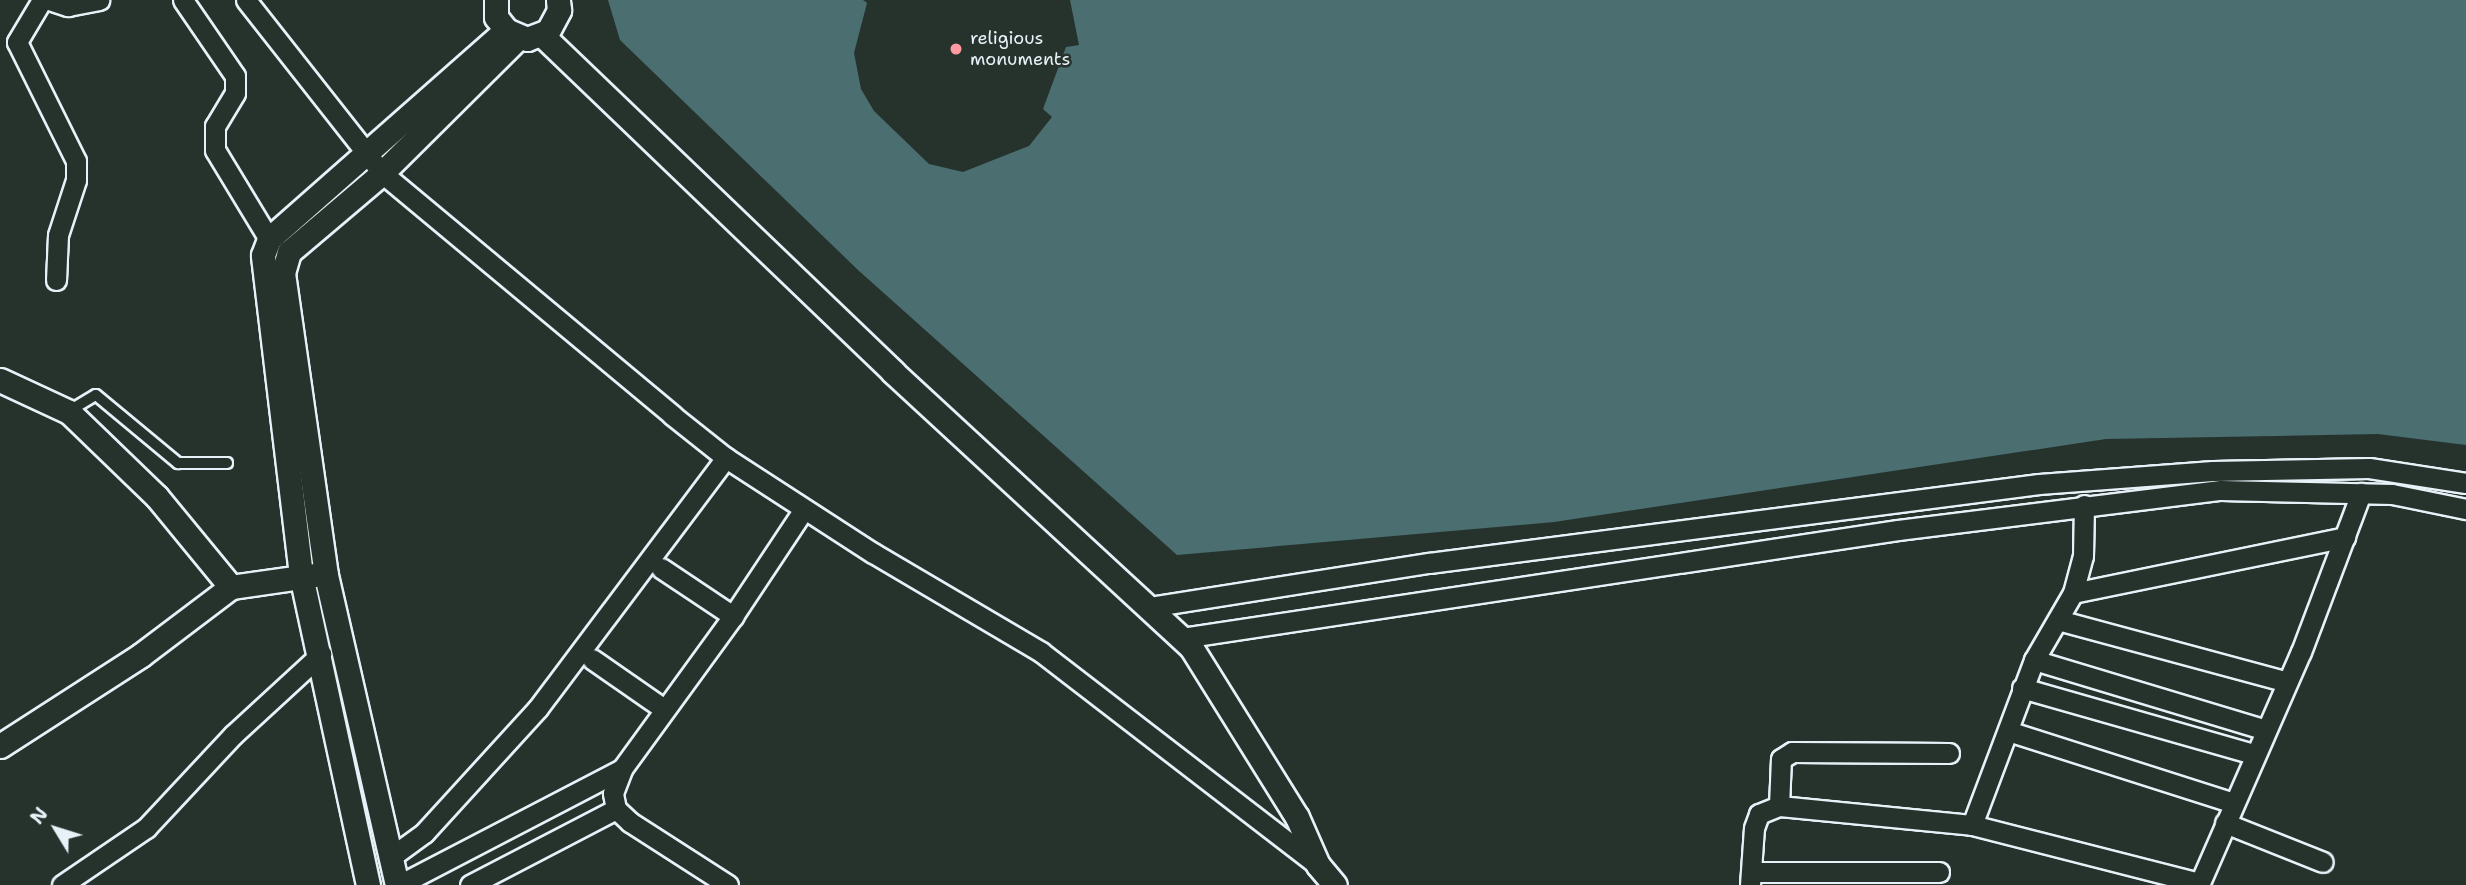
<!DOCTYPE html>
<html>
<head>
<meta charset="utf-8">
<style>
  body { margin:0 }
  #map { position:relative; width:2466px; height:885px; overflow:hidden; background:#26332d; font-family:"Shantell Sans",sans-serif }
  div>[style] { position:absolute }
  .water>* { inset:0; background:#4b6e71 }
  .roads { filter:drop-shadow(2px 0 #e8f1f8) drop-shadow(-2px 0 #e8f1f8) drop-shadow(0 2px #e8f1f8) drop-shadow(0 -2px #e8f1f8) }
  .service>* { height:10px; margin:-5px; padding:0 5px; transform-origin:5px; border-radius:5px; background:#26332d }
  .minor>* { height:19px; margin:-9.5px; padding:0 9.5px; transform-origin:9.5px; border-radius:9.5px; background:#26332d }
  .tertiary>* { height:23px; margin:-11.5px; padding:0 11.5px; transform-origin:11.5px; border-radius:11.5px; background:#26332d }
  .dots>* { width:19px; height:19px; translate:-50% -50%; box-sizing:border-box; border:4px solid #26332d; border-radius:50% }
  span { translate:-50% -50%; white-space:nowrap; text-align:center; line-height:1.15; -webkit-text-stroke:5px #26332d; paint-order:stroke }
  .poi-label { font-size:18px; color:#e8f1f8 }
  .left { translate:0 -50%; text-align:left }
  .north { position:absolute; left:21px; top:794px; width:70px; height:70px; -webkit-text-stroke:5px #26332d; paint-order:stroke; rotate:308deg; font-size:19px; font-weight:700; line-height:28px; text-align:center; color:#e8f1f8 }
  .north::after { content:''; display:block; margin:auto; width:24px; height:32px; background:#e8f1f8; clip-path:polygon(50% 0,100% 100%,50% 72%,0 100%) }
</style>
</head>
<body>
<div id="map">
  <div class="water">
    <div style="clip-path:polygon(608px 0,863px 0,867px 3px,854px 53px,861px 89px,874px 111px,929px 164px,963px 172px,1029px 146px,1052px 117px,1043px 109px,1066px 47px,1079px 45px,1070px 0,2466px 0,2466px 445px,2378px 434px,2106px 439px,1554px 522px,1177px 555px,858px 270px,620px 40px)"></div>
  </div>
  <div class="roads">
    <div class="service">
      <div style="left:69px;top:411px;width:31px;rotate:-31deg"></div>
      <div style="left:96px;top:395px;width:107px;rotate:39.7deg"></div>
      <div style="left:178px;top:463px;width:49px"></div>
    </div>
    <div class="minor">
      <div style="left:42px;top:0;width:49px;rotate:120.8deg"></div>
      <div style="left:17px;top:42px;width:133px;rotate:63.6deg"></div>
      <div style="left:76px;top:161px;width:19px;rotate:90deg"></div>
      <div style="left:76px;top:180px;width:58px;rotate:108.1deg"></div>
      <div style="left:58px;top:235px;width:45px;rotate:92.5deg"></div>
      <div style="left:49px;top:0;width:20px;rotate:18deg"></div>
      <div style="left:68px;top:6px;width:32px;rotate:-11deg"></div>
      <div style="left:183px;top:0;width:92px;rotate:55.6deg"></div>
      <div style="left:235px;top:76px;width:17px;rotate:90deg"></div>
      <div style="left:235px;top:93px;width:39px;rotate:121deg"></div>
      <div style="left:215px;top:126px;width:24px;rotate:90deg"></div>
      <div style="left:215px;top:150px;width:104px;rotate:58.8deg"></div>
      <div style="left:246px;top:0;width:220px;rotate:51.8deg"></div>
      <div style="left:382px;top:173px;width:378px;rotate:39.8deg"></div>
      <div style="left:672px;top:415px;width:69px;rotate:38.5deg"></div>
      <div style="left:726px;top:458px;width:175px;rotate:32.9deg"></div>
      <div style="left:873px;top:553px;width:195px;rotate:30.5deg"></div>
      <div style="left:1041px;top:652px;width:349px;rotate:37.6deg"></div>
      <div style="left:661px;top:568px;width:87px;rotate:33.7deg"></div>
      <div style="left:2073px;top:593px;width:278px;rotate:-11.6deg"></div>
      <div style="left:1150px;top:607px;width:282px;rotate:-9deg"></div>
      <div style="left:1429px;top:563px;width:615px;rotate:-7.38deg"></div>
      <div style="left:2039px;top:484px;width:174px;rotate:-4.3deg"></div>
      <div style="left:2213px;top:471px;width:156px;rotate:-1.1deg"></div>
      <div style="left:2369px;top:468px;width:98px;rotate:8.8deg"></div>
      <div style="left:2058px;top:620px;width:237px;rotate:15.1deg"></div>
      <div style="left:1182px;top:638px;width:724px;rotate:-8.58deg"></div>
      <div style="left:1898px;top:530px;width:325px;rotate:-7.1deg"></div>
      <div style="left:2221px;top:490px;width:171px;rotate:1.3deg"></div>
      <div style="left:2392px;top:494px;width:76px;rotate:11.5deg"></div>
      <div style="left:592px;top:659px;width:88px;rotate:34.8deg"></div>
      <div style="left:2034px;top:660px;width:242px;rotate:16.8deg"></div>
      <div style="left:2022px;top:688px;width:241px;rotate:15.9deg"></div>
      <div style="left:2008px;top:731px;width:237px;rotate:17.7deg"></div>
      <div style="left:1779px;top:806px;width:47px;rotate:-87.6deg"></div>
      <div style="left:1781px;top:759px;width:13px;rotate:-32deg"></div>
      <div style="left:1792px;top:752px;width:157px;rotate:0.4deg"></div>
      <div style="left:2225px;top:823px;width:105px;rotate:21.7deg"></div>
      <div style="left:1972px;top:825px;width:176px;rotate:-69.4deg"></div>
      <div style="left:2034px;top:660px;width:78px;rotate:-59.8deg"></div>
      <div style="left:2073px;top:593px;width:38px;rotate:-75deg"></div>
      <div style="left:2083px;top:556px;width:51px;rotate:-88.9deg"></div>
      <div style="left:391px;top:857px;width:41px;rotate:-36deg"></div>
      <div style="left:424px;top:833px;width:169px;rotate:-47.6deg"></div>
      <div style="left:538px;top:708px;width:313px;rotate:-53.1deg"></div>
      <div style="left:1752px;top:872px;width:187px"></div>
      <div style="left:62px;top:885px;width:102px;rotate:-34.2deg"></div>
      <div style="left:146px;top:828px;width:127px;rotate:-46.9deg"></div>
      <div style="left:233px;top:735px;width:120px;rotate:-42.6deg"></div>
      <div style="left:399px;top:885px;width:251px;rotate:-27.5deg"></div>
      <div style="left:470px;top:885px;width:165px;rotate:-27.5deg"></div>
      <div style="left:728px;top:885px;width:117px;rotate:-147.3deg"></div>
      <div style="left:630px;top:822px;width:19px;rotate:-137deg"></div>
      <div style="left:616px;top:809px;width:16px;rotate:-101deg"></div>
      <div style="left:613px;top:793px;width:26px;rotate:-69deg"></div>
      <div style="left:622px;top:769px;width:189px;rotate:-54deg"></div>
      <div style="left:733px;top:616px;width:128px;rotate:-56.4deg"></div>
      <div style="left:1750px;top:885px;width:57px;rotate:-86deg"></div>
      <div style="left:1754px;top:828px;width:15px;rotate:-70deg"></div>
      <div style="left:1759px;top:814px;width:22px;rotate:-22deg"></div>
      <div style="left:1779px;top:806px;width:194px;rotate:5.6deg"></div>
      <div style="left:1972px;top:825px;width:235px;rotate:14.3deg"></div>
      <div style="left:2199px;top:885px;width:254px;rotate:-66.4deg"></div>
      <div style="left:2301px;top:652px;width:170px;rotate:-69.3deg"></div>
    </div>
    <div class="tertiary">
      <div style="left:496px;top:0;width:17px;rotate:90deg"></div>
      <div style="left:496px;top:17px;width:16px;rotate:52deg"></div>
      <div style="left:506px;top:30px;width:23px;rotate:23deg"></div>
      <div style="left:527px;top:39px;width:22px;rotate:-21deg"></div>
      <div style="left:548px;top:31px;width:24px;rotate:-62deg"></div>
      <div style="left:559px;top:10px;width:10px;rotate:-96deg"></div>
      <div style="left:543px;top:36px;width:485px;rotate:43.8deg"></div>
      <div style="left:893px;top:372px;width:405px;rotate:42.7deg"></div>
      <div style="left:1191px;top:647px;width:200px;rotate:58.1deg"></div>
      <div style="left:1297px;top:817px;width:52px;rotate:66.4deg"></div>
      <div style="left:1318px;top:865px;width:26px;rotate:50deg"></div>
      <div style="left:0;top:380px;width:76px;rotate:24.9deg"></div>
      <div style="left:69px;top:412px;width:122px;rotate:44deg"></div>
      <div style="left:157px;top:497px;width:117px;rotate:50.6deg"></div>
      <div style="left:231px;top:587px;width:84px;rotate:-8.2deg"></div>
      <div style="left:0;top:746px;width:168px;rotate:-32.8deg"></div>
      <div style="left:141px;top:655px;width:113px;rotate:-37.1deg"></div>
      <div style="left:368px;top:885px;width:317px;rotate:-102.2deg"></div>
      <div style="left:301px;top:575px;width:322px;rotate:-96.8deg"></div>
      <div style="left:263px;top:255px;width:17px;rotate:-69deg"></div>
      <div style="left:269px;top:239px;width:316px;rotate:-41.4deg"></div>
      <div style="left:397px;top:885px;width:318px;rotate:-102.9deg"></div>
      <div style="left:326px;top:575px;width:305px;rotate:-98.1deg"></div>
      <div style="left:283px;top:273px;width:22px;rotate:-74deg"></div>
      <div style="left:289px;top:252px;width:122px;rotate:-40.3deg"></div>
      <div style="left:382px;top:173px;width:192px;rotate:-44.8deg"></div>
    </div>
  </div>
  <div class="dots">
    <div style="left:956px;top:49px;background:#ff9aa2"></div>
  </div>
  <div class="poi-label">
    <span class="left" style="left:970px;top:49px">religious<br>monuments</span>
  </div>
  <div class="north">N</div>
</div>
</body>
</html>
